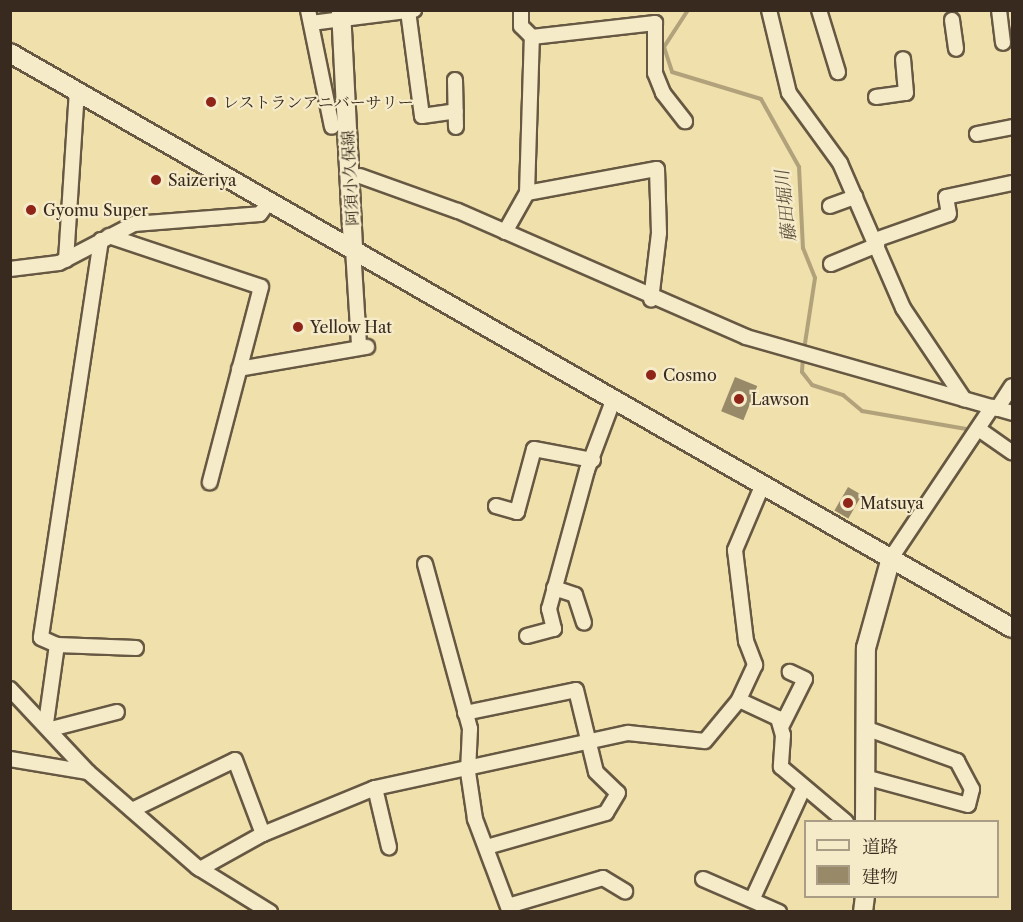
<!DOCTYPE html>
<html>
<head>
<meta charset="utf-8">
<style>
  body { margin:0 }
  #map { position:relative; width:1023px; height:922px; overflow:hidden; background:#f0e0ac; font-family:"Libre Caslon Text","Noto Serif JP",serif }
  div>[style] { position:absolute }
  .stream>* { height:4px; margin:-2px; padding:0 2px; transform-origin:2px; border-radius:2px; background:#b1a27c }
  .building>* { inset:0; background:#988968; transform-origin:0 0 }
  .roads { filter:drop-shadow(2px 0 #665842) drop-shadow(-2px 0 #665842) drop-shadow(0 2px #665842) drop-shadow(0 -2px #665842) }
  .minor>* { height:14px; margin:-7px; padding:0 7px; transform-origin:7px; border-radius:7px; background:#f5ebc9 }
  .tertiary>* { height:18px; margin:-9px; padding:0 9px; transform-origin:9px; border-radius:9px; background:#f5ebc9 }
  .dots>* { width:16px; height:16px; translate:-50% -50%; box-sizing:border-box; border:3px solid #f5ebc9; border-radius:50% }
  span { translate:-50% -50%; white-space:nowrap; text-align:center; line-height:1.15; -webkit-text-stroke:4.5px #f5ebc9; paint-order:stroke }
  .poi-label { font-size:16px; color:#382a1e }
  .left { translate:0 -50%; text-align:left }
  .street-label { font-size:16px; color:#382a1e }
  .water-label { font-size:18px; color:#5c4e3a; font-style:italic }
  .frame { position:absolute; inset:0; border:12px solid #382a1e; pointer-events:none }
  .legend { position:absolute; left:804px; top:820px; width:195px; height:78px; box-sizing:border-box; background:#f5ebc9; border:2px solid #a99e85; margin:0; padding:8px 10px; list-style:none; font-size:18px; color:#382a1e }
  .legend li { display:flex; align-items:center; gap:12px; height:30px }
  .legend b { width:30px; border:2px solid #a99e85 }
</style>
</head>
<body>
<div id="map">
  <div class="stream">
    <div style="left:688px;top:10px;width:44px;rotate:123deg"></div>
    <div style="left:664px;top:47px;width:26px;rotate:72deg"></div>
    <div style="left:672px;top:72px;width:93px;rotate:16.9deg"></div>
    <div style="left:761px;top:99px;width:78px;rotate:60.8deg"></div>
    <div style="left:799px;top:167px;width:81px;rotate:87.2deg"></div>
    <div style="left:803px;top:248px;width:32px;rotate:68deg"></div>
    <div style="left:815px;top:278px;width:73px;rotate:98.7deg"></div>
    <div style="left:803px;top:357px;width:15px;rotate:94deg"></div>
    <div style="left:802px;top:372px;width:16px;rotate:52deg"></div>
    <div style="left:812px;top:385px;width:33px;rotate:18deg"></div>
    <div style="left:843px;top:395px;width:25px;rotate:40deg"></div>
    <div style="left:862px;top:411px;width:106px;rotate:9.8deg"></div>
  </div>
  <div class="building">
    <div style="left:735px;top:377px;width:24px;height:37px;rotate:22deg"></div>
    <div style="left:848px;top:487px;width:16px;height:27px;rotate:30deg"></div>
  </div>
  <div class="roads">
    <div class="minor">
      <div style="left:308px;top:10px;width:119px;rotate:78.4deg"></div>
      <div style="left:521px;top:10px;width:16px;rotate:90deg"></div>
      <div style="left:521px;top:26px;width:16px;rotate:45deg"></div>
      <div style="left:532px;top:37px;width:124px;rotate:-6.5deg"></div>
      <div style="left:655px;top:23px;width:50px;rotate:90deg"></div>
      <div style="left:655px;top:73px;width:22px;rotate:68deg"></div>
      <div style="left:663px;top:93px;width:36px;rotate:52deg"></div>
      <div style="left:769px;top:10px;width:85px;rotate:76.5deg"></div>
      <div style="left:789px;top:93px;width:87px;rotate:53.9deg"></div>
      <div style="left:840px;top:163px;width:158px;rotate:66.5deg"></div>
      <div style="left:903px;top:308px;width:110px;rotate:56.2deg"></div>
      <div style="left:819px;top:10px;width:65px;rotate:73deg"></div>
      <div style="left:999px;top:10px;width:33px;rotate:83deg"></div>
      <div style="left:408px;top:11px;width:106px;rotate:82.4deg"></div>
      <div style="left:422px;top:116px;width:34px;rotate:-8deg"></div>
      <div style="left:952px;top:20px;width:29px;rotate:82deg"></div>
      <div style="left:311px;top:23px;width:104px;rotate:-7.2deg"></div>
      <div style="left:455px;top:80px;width:47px;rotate:88.8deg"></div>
      <div style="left:876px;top:97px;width:30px;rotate:-8deg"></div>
      <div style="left:906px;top:93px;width:34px;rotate:-95deg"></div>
      <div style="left:977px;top:134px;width:36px;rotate:-11deg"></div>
      <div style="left:360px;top:176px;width:104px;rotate:19.7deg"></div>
      <div style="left:458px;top:211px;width:314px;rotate:23.6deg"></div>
      <div style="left:746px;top:337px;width:277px;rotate:15.9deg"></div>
      <div style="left:527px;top:193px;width:156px;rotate:-88.2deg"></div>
      <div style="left:830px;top:206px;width:27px;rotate:-20deg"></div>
      <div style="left:505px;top:232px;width:45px;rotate:-60.6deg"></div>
      <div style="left:527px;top:193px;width:132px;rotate:-10.5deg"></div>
      <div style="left:657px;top:169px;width:64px;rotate:88.2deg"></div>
      <div style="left:659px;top:233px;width:67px;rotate:96.8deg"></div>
      <div style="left:109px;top:236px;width:160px;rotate:18.5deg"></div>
      <div style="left:261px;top:287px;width:202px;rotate:104.7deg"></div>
      <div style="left:101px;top:240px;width:402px;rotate:98.6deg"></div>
      <div style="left:41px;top:638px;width:17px;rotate:24deg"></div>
      <div style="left:57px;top:645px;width:79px;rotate:2.2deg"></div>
      <div style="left:875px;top:240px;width:78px;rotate:-19.4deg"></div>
      <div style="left:949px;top:214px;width:17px;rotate:-100deg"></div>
      <div style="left:946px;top:197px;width:67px;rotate:-12deg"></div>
      <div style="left:353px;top:249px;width:96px;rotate:86.4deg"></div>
      <div style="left:66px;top:260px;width:169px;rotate:-86.3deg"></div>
      <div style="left:831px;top:264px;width:50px;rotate:-22.4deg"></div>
      <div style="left:10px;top:269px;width:49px;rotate:-7deg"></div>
      <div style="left:59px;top:263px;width:85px;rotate:-27.5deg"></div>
      <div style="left:134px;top:224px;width:126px;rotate:-4.5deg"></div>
      <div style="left:260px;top:214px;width:17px;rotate:-54deg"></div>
      <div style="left:239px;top:369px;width:130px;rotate:-9.8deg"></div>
      <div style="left:997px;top:409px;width:27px;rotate:-57deg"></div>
      <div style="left:980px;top:430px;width:39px;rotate:35deg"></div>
      <div style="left:763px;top:484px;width:72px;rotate:113deg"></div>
      <div style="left:735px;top:550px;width:92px;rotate:83.1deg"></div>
      <div style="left:746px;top:641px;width:26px;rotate:69deg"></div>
      <div style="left:755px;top:665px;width:38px;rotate:115deg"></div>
      <div style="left:739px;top:700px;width:43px;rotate:24.8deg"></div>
      <div style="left:778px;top:718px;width:18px;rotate:74deg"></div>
      <div style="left:783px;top:735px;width:32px;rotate:94deg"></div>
      <div style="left:781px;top:767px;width:85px;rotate:40.2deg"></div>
      <div style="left:496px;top:506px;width:22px;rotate:16deg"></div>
      <div style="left:517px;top:512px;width:65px;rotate:-74.9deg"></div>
      <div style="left:534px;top:449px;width:60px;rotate:10.6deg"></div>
      <div style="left:891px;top:558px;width:182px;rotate:-56.2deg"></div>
      <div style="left:425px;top:564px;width:171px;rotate:74.7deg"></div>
      <div style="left:470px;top:729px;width:43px;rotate:92.7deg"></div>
      <div style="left:468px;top:772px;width:48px;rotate:81.5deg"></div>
      <div style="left:475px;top:819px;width:99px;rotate:69.4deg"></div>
      <div style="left:554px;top:588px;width:22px;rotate:18deg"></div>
      <div style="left:575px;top:595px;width:29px;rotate:72deg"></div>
      <div style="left:527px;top:636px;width:28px;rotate:-15deg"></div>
      <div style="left:554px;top:629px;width:21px;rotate:-104deg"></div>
      <div style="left:549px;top:609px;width:144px;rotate:-74.7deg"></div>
      <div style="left:587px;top:470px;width:77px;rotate:-69.4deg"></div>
      <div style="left:10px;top:689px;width:114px;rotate:46.8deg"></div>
      <div style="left:88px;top:772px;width:145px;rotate:41.1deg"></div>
      <div style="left:197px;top:867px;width:86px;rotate:31.7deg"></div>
      <div style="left:465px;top:713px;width:113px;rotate:-11.7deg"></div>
      <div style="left:576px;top:690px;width:84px;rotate:76.3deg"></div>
      <div style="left:596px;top:772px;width:30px;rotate:44deg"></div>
      <div style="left:618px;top:793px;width:23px;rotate:121deg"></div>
      <div style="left:606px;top:813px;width:124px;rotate:164.1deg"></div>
      <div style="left:46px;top:723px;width:79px;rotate:-82deg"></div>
      <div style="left:782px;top:725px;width:51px;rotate:-63.4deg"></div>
      <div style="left:805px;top:679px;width:17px;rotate:-155deg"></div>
      <div style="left:865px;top:728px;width:98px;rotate:19.7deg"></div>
      <div style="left:957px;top:761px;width:32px;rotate:62deg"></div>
      <div style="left:972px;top:789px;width:16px;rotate:104deg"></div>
      <div style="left:968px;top:805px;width:107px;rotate:-164.8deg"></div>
      <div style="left:51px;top:729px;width:68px;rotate:-14.4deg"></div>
      <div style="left:10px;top:759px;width:79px;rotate:9.5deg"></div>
      <div style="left:375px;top:788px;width:61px;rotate:76.7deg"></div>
      <div style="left:132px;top:810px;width:114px;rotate:-25.9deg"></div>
      <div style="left:235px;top:760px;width:79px;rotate:69.3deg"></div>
      <div style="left:200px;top:869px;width:72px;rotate:-29.1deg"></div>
      <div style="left:263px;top:834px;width:121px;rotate:-22.3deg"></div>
      <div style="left:375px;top:788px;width:259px;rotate:-12.3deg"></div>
      <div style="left:628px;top:733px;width:77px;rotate:5.9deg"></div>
      <div style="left:705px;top:741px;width:53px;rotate:-50.3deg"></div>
      <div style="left:703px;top:879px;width:83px;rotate:23.5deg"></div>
      <div style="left:752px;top:900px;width:124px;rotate:-65.3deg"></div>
      <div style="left:508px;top:906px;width:99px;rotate:-16.4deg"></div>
      <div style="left:603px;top:878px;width:26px;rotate:31deg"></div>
    </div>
    <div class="tertiary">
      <div style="left:341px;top:10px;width:239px;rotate:87.1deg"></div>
      <div style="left:10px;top:53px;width:1155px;rotate:29.85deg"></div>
      <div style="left:865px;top:822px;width:174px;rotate:-89.7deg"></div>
      <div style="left:866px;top:648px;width:93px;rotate:-74.5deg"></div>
      <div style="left:863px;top:912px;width:16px;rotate:-83deg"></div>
    </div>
  </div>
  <div class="dots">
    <div style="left:211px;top:102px;background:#8f2418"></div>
    <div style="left:156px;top:180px;background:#8f2418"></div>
    <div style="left:31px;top:210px;background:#8f2418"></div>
    <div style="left:298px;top:327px;background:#8f2418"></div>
    <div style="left:651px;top:375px;background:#8f2418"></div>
    <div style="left:739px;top:399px;background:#8f2418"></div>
    <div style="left:848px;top:503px;background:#8f2418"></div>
  </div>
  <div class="poi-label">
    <span class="left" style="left:223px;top:102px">レストランアニバーサリー</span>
    <span class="left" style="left:168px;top:180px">Saizeriya</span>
    <span class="left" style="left:43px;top:210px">Gyomu Super</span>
    <span class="left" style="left:310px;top:327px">Yellow Hat</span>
    <span class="left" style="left:663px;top:375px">Cosmo</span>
    <span class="left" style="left:751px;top:399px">Lawson</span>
    <span class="left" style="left:860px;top:503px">Matsuya</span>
  </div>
  <div class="street-label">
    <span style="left:350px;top:178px;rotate:-93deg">阿須小久保線</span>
  </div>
  <div class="water-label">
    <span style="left:786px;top:206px;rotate:-96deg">藤田堀川</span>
  </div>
  <div class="frame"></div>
  <ul class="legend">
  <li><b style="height:8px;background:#f5ebc9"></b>道路</li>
  <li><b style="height:16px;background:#988968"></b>建物</li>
  </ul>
</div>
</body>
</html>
